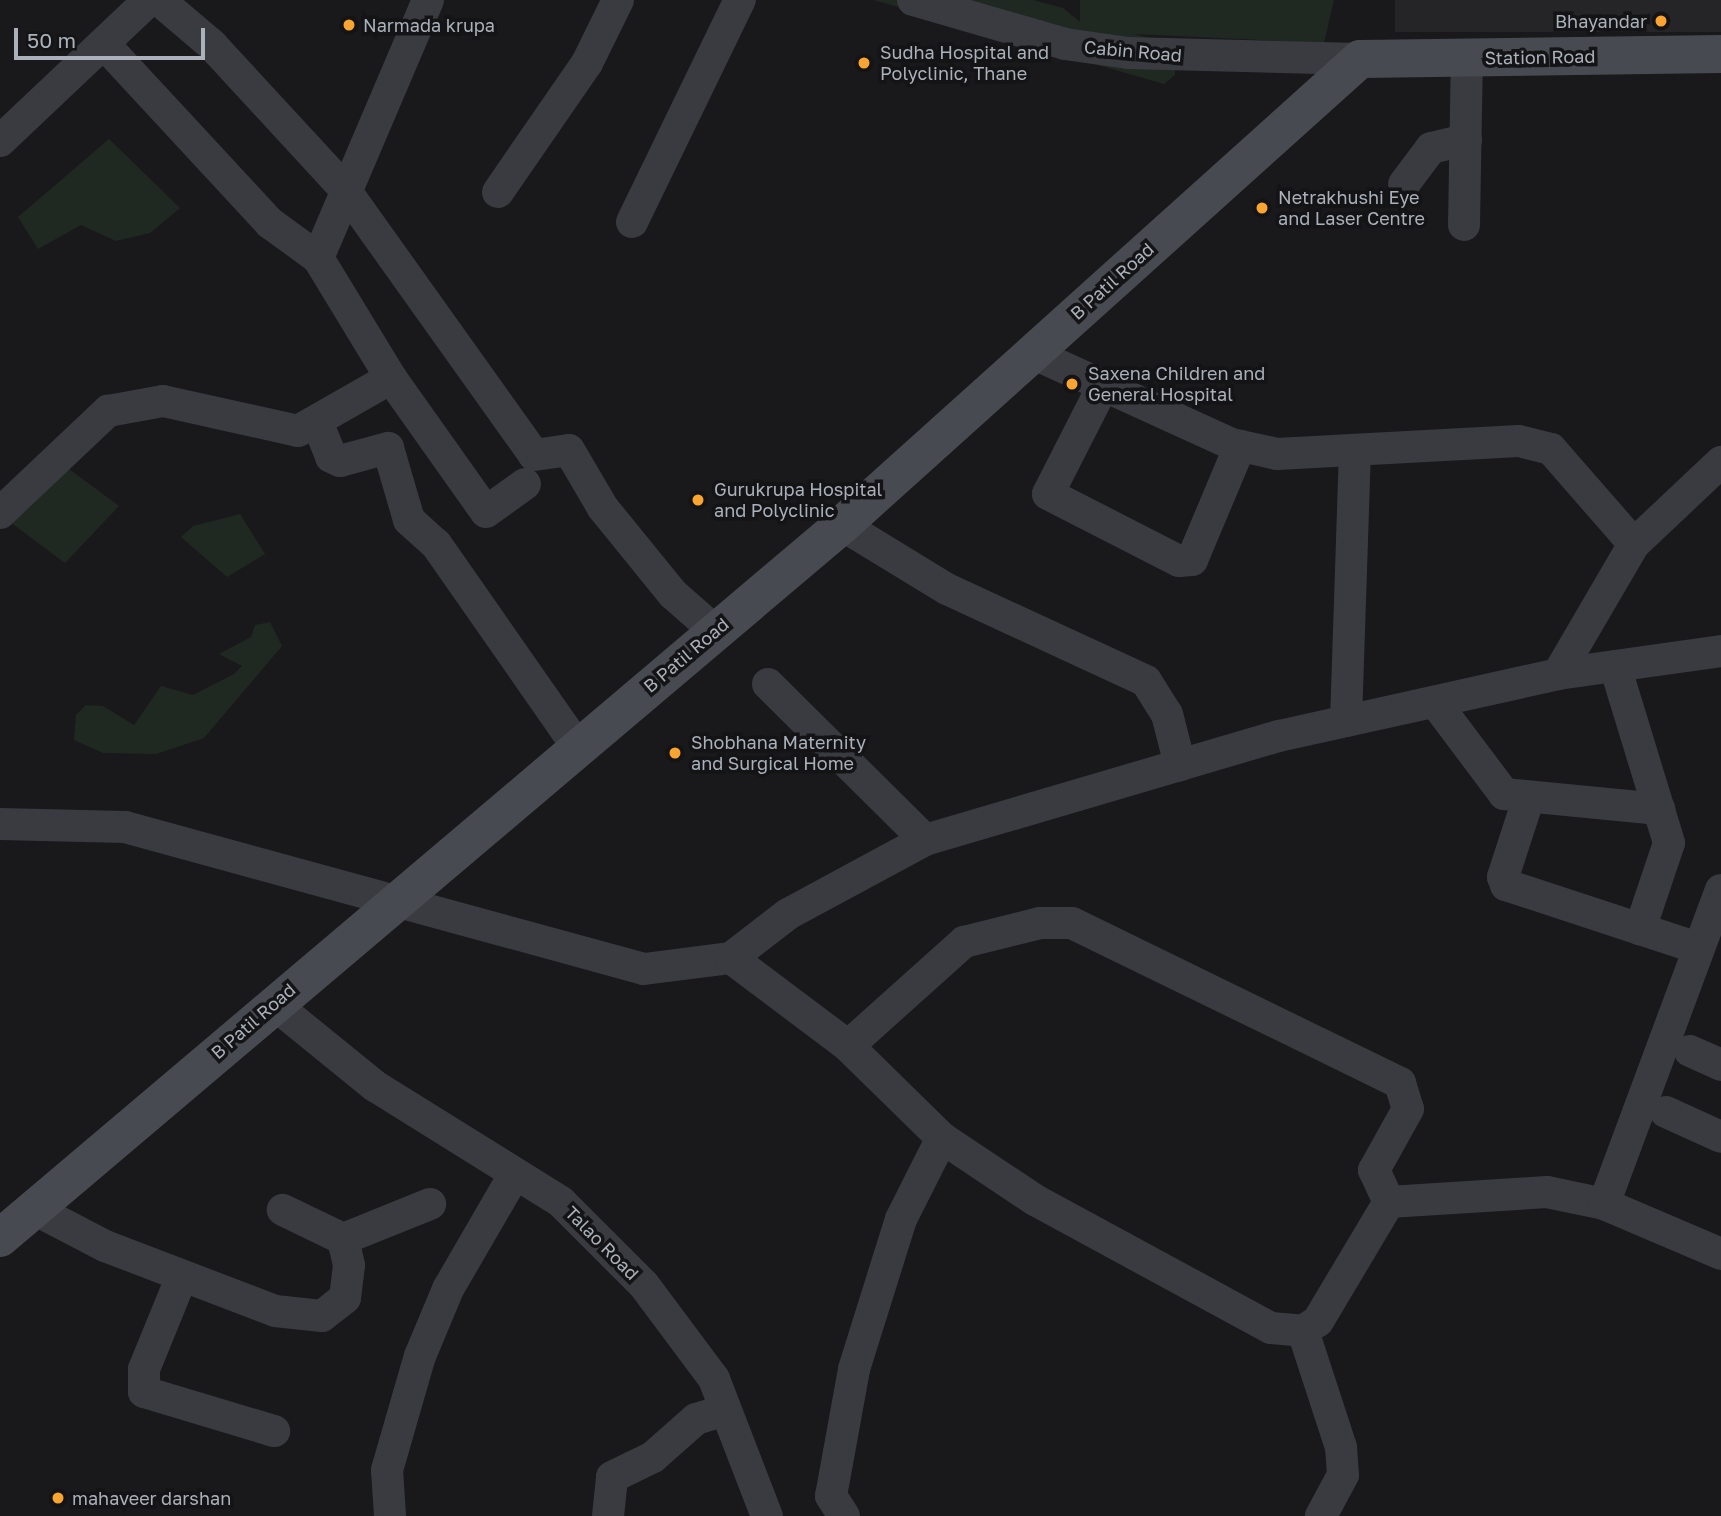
<!DOCTYPE html>
<html>
<head>
<meta charset="utf-8">
<style>
  body { margin:0 }
  #map { position:relative; width:1721px; height:1516px; overflow:hidden; background:#19191b; font-family:"Golos Text",sans-serif }
  div>[style] { position:absolute }
  .built>* { inset:0; background:#252528; transform-origin:0 0 }
  .green>* { inset:0; background:#202921 }
  .street>* { height:32px; margin:-16px; padding:0 16px; transform-origin:16px; border-radius:16px; background:#393b40 }
  .secondary>* { height:38px; margin:-19px; padding:0 19px; transform-origin:19px; border-radius:19px; background:#474a50 }
  .dots>* { width:19px; height:19px; translate:-50% -50%; box-sizing:border-box; border:4px solid #141416; border-radius:50% }
  span { translate:-50% -50%; white-space:nowrap; text-align:center; line-height:1.15; -webkit-text-stroke:7px #141416; paint-order:stroke }
  .poi-label { font-size:18px; color:#aab1bb }
  .right { translate:-100% -50%; text-align:right }
  .left { translate:0 -50%; text-align:left }
  .street-label { font-size:18px; color:#aab1bb }
  .scale { position:absolute; left:14px; top:28px; width:191px; height:32px; box-sizing:border-box; border:4px solid #aab1bb; border-top:0; padding-left:9px; font-size:21px; line-height:24px; white-space:nowrap; color:#aab1bb; -webkit-text-stroke:5px #141416; paint-order:stroke }
</style>
</head>
<body>
<div id="map">
  <div class="built">
    <div style="left:1395px;top:0;width:326px;height:32px"></div>
  </div>
  <div class="green">
    <div style="clip-path:polygon(874px 0,1033px 0,1063px 8px,1080px 22px,1080px 0,1334px 0,1324px 43px,1134px 34px,1175px 45px,1175px 75px,1164px 84px)"></div>
    <div style="clip-path:polygon(109px 139px,180px 208px,150px 233px,116px 241px,81px 225px,38px 249px,18px 217px)"></div>
    <div style="clip-path:polygon(61px 463px,119px 506px,65px 563px,6px 519px)"></div>
    <div style="clip-path:polygon(240px 514px,265px 554px,227px 577px,181px 537px,193px 526px)"></div>
    <div style="clip-path:polygon(270px 622px,282px 646px,204px 738px,156px 754px,103px 753px,74px 740px,76px 715px,86px 705px,103px 706px,134px 725px,161px 686px,193px 695px,234px 674px,242px 666px,219px 654px,251px 637px,255px 625px)"></div>
  </div>
  <div class="street">
    <div style="left:159px;top:0;width:70px;rotate:40.3deg"></div>
    <div style="left:212px;top:45px;width:193px;rotate:47.3deg"></div>
    <div style="left:343px;top:187px;width:329px;rotate:54.5deg"></div>
    <div style="left:534px;top:455px;width:35px;rotate:-8deg"></div>
    <div style="left:569px;top:450px;width:67px;rotate:59.6deg"></div>
    <div style="left:603px;top:508px;width:111px;rotate:50.9deg"></div>
    <div style="left:673px;top:594px;width:56px;rotate:41.4deg"></div>
    <div style="left:913px;top:0;width:158px;rotate:16.1deg"></div>
    <div style="left:1065px;top:44px;width:64px;rotate:8.1deg"></div>
    <div style="left:1128px;top:53px;width:232px;rotate:1.5deg"></div>
    <div style="left:105px;top:45px;width:243px;rotate:47.2deg"></div>
    <div style="left:270px;top:223px;width:59px;rotate:36.1deg"></div>
    <div style="left:318px;top:258px;width:140px;rotate:58.7deg"></div>
    <div style="left:391px;top:378px;width:164px;rotate:54.7deg"></div>
    <div style="left:486px;top:512px;width:48px;rotate:-35.7deg"></div>
    <div style="left:0;top:141px;width:205px;rotate:-43.4deg"></div>
    <div style="left:1404px;top:184px;width:45px;rotate:-53.1deg"></div>
    <div style="left:1431px;top:148px;width:36px;rotate:-13deg"></div>
    <div style="left:498px;top:192px;width:157px;rotate:-55.4deg"></div>
    <div style="left:587px;top:63px;width:70px;rotate:-63.8deg"></div>
    <div style="left:632px;top:222px;width:247px;rotate:-64.1deg"></div>
    <div style="left:1464px;top:225px;width:166px;rotate:-89deg"></div>
    <div style="left:318px;top:258px;width:280px;rotate:-66.9deg"></div>
    <div style="left:1032px;top:353px;width:220px;rotate:24.5deg"></div>
    <div style="left:1232px;top:444px;width:46px;rotate:12.5deg"></div>
    <div style="left:1277px;top:454px;width:242px;rotate:-3.1deg"></div>
    <div style="left:1519px;top:441px;width:33px;rotate:14deg"></div>
    <div style="left:1551px;top:449px;width:126px;rotate:48.9deg"></div>
    <div style="left:1103px;top:386px;width:121px;rotate:117deg"></div>
    <div style="left:1048px;top:494px;width:147px;rotate:27.1deg"></div>
    <div style="left:1179px;top:561px;width:13px;rotate:-4deg"></div>
    <div style="left:1192px;top:560px;width:124px;rotate:-67.2deg"></div>
    <div style="left:318px;top:424px;width:35px;rotate:68deg"></div>
    <div style="left:331px;top:457px;width:10px;rotate:24deg"></div>
    <div style="left:340px;top:461px;width:50px;rotate:-15.2deg"></div>
    <div style="left:388px;top:448px;width:75px;rotate:73.7deg"></div>
    <div style="left:409px;top:520px;width:36px;rotate:42deg"></div>
    <div style="left:436px;top:544px;width:246px;rotate:55.1deg"></div>
    <div style="left:0;top:513px;width:149px;rotate:-43.4deg"></div>
    <div style="left:108px;top:411px;width:56px;rotate:-10.3deg"></div>
    <div style="left:163px;top:401px;width:138px;rotate:12.5deg"></div>
    <div style="left:298px;top:431px;width:107px;rotate:-29.7deg"></div>
    <div style="left:842px;top:525px;width:123px;rotate:31.4deg"></div>
    <div style="left:947px;top:589px;width:219px;rotate:24.8deg"></div>
    <div style="left:1146px;top:681px;width:39px;rotate:58deg"></div>
    <div style="left:1167px;top:714px;width:53px;rotate:75.7deg"></div>
    <div style="left:1615px;top:666px;width:185px;rotate:73deg"></div>
    <div style="left:1669px;top:843px;width:91px;rotate:108.6deg"></div>
    <div style="left:1640px;top:929px;width:61px;rotate:18.1deg"></div>
    <div style="left:1558px;top:674px;width:151px;rotate:-59.7deg"></div>
    <div style="left:1634px;top:544px;width:120px;rotate:-43.3deg"></div>
    <div style="left:768px;top:684px;width:221px;rotate:44.8deg"></div>
    <div style="left:1435px;top:702px;width:115px;rotate:53.1deg"></div>
    <div style="left:1504px;top:794px;width:156px;rotate:5.5deg"></div>
    <div style="left:1346px;top:721px;width:269px;rotate:-88.1deg"></div>
    <div style="left:1528px;top:800px;width:81px;rotate:108deg"></div>
    <div style="left:1503px;top:877px;width:9px;rotate:69deg"></div>
    <div style="left:1506px;top:885px;width:141px;rotate:18.2deg"></div>
    <div style="left:0;top:824px;width:125px;rotate:1.4deg"></div>
    <div style="left:125px;top:827px;width:538px;rotate:15.3deg"></div>
    <div style="left:644px;top:969px;width:88px;rotate:-7.2deg"></div>
    <div style="left:731px;top:958px;width:146px;rotate:36.9deg"></div>
    <div style="left:848px;top:1046px;width:132px;rotate:44.4deg"></div>
    <div style="left:942px;top:1138px;width:112px;rotate:33.7deg"></div>
    <div style="left:1035px;top:1200px;width:268px;rotate:28.5deg"></div>
    <div style="left:1271px;top:1328px;width:32px;rotate:5deg"></div>
    <div style="left:1303px;top:1331px;width:18px;rotate:-34deg"></div>
    <div style="left:1318px;top:1321px;width:139px;rotate:-59.2deg"></div>
    <div style="left:1389px;top:1202px;width:158px;rotate:-3.6deg"></div>
    <div style="left:1547px;top:1192px;width:58px;rotate:11.9deg"></div>
    <div style="left:1604px;top:1204px;width:127px;rotate:23.1deg"></div>
    <div style="left:731px;top:958px;width:72px;rotate:-37.7deg"></div>
    <div style="left:788px;top:914px;width:156px;rotate:-28.4deg"></div>
    <div style="left:925px;top:840px;width:369px;rotate:-16.4deg"></div>
    <div style="left:1279px;top:736px;width:286px;rotate:-12.5deg"></div>
    <div style="left:1558px;top:674px;width:165px;rotate:-8deg"></div>
    <div style="left:274px;top:1004px;width:130px;rotate:39.1deg"></div>
    <div style="left:375px;top:1086px;width:219px;rotate:31.9deg"></div>
    <div style="left:561px;top:1202px;width:117px;rotate:45deg"></div>
    <div style="left:644px;top:1285px;width:117px;rotate:53.3deg"></div>
    <div style="left:714px;top:1379px;width:147px;rotate:68.9deg"></div>
    <div style="left:848px;top:1046px;width:156px;rotate:-41.9deg"></div>
    <div style="left:964px;top:942px;width:78px;rotate:-14deg"></div>
    <div style="left:1040px;top:923px;width:32px"></div>
    <div style="left:1072px;top:923px;width:365px;rotate:26deg"></div>
    <div style="left:1400px;top:1083px;width:27px;rotate:73deg"></div>
    <div style="left:1408px;top:1109px;width:70px;rotate:119.1deg"></div>
    <div style="left:1374px;top:1170px;width:35px;rotate:65deg"></div>
    <div style="left:1690px;top:1051px;width:34px;rotate:24deg"></div>
    <div style="left:1666px;top:1112px;width:60px;rotate:24.4deg"></div>
    <div style="left:1604px;top:1204px;width:335px;rotate:-69.6deg"></div>
    <div style="left:34px;top:1209px;width:80px;rotate:27.5deg"></div>
    <div style="left:105px;top:1246px;width:182px;rotate:20.9deg"></div>
    <div style="left:275px;top:1311px;width:47px;rotate:6.1deg"></div>
    <div style="left:322px;top:1316px;width:29px;rotate:-38deg"></div>
    <div style="left:345px;top:1298px;width:33px;rotate:-83deg"></div>
    <div style="left:349px;top:1265px;width:27px;rotate:-103deg"></div>
    <div style="left:343px;top:1239px;width:67px;rotate:-154.2deg"></div>
    <div style="left:343px;top:1239px;width:94px;rotate:-21.9deg"></div>
    <div style="left:182px;top:1276px;width:100px;rotate:112.2deg"></div>
    <div style="left:144px;top:1369px;width:23px;rotate:90deg"></div>
    <div style="left:144px;top:1392px;width:136px;rotate:16.7deg"></div>
    <div style="left:1303px;top:1331px;width:122px;rotate:71.9deg"></div>
    <div style="left:1341px;top:1447px;width:28px;rotate:86deg"></div>
    <div style="left:1343px;top:1475px;width:47px;rotate:118.2deg"></div>
    <div style="left:390px;top:1516px;width:46px;rotate:-93.7deg"></div>
    <div style="left:387px;top:1470px;width:119px;rotate:-73.9deg"></div>
    <div style="left:420px;top:1356px;width:73px;rotate:-67.3deg"></div>
    <div style="left:448px;top:1289px;width:129px;rotate:-59.9deg"></div>
    <div style="left:608px;top:1516px;width:39px;rotate:-84deg"></div>
    <div style="left:612px;top:1477px;width:46px;rotate:-26deg"></div>
    <div style="left:653px;top:1457px;width:57px;rotate:-41.5deg"></div>
    <div style="left:696px;top:1419px;width:30px;rotate:-17deg"></div>
    <div style="left:844px;top:1516px;width:24px;rotate:-123deg"></div>
    <div style="left:831px;top:1496px;width:129px;rotate:-79.7deg"></div>
    <div style="left:854px;top:1369px;width:157px;rotate:-72.6deg"></div>
    <div style="left:901px;top:1219px;width:91px;rotate:-63.2deg"></div>
  </div>
  <div class="secondary">
    <div style="left:0;top:1238px;width:1103px;rotate:-40.26deg"></div>
    <div style="left:842px;top:525px;width:697px;rotate:-41.97deg"></div>
    <div style="left:1360px;top:59px;width:361px;rotate:-0.8deg"></div>
  </div>
  <div class="dots">
    <div style="left:1661px;top:21px;background:#faa432"></div>
    <div style="left:349px;top:25px;background:#faa432"></div>
    <div style="left:864px;top:63px;background:#faa432"></div>
    <div style="left:1262px;top:208px;background:#faa432"></div>
    <div style="left:1072px;top:384px;background:#faa432"></div>
    <div style="left:698px;top:500px;background:#faa432"></div>
    <div style="left:675px;top:753px;background:#faa432"></div>
    <div style="left:58px;top:1498px;background:#faa432"></div>
  </div>
  <div class="poi-label">
    <span class="right" style="left:1647px;top:21px">Bhayandar</span>
    <span class="left" style="left:363px;top:25px">Narmada krupa</span>
    <span class="left" style="left:880px;top:63px">Sudha Hospital and<br>Polyclinic, Thane</span>
    <span class="left" style="left:1278px;top:208px">Netrakhushi Eye<br>and Laser Centre</span>
    <span class="left" style="left:1088px;top:384px">Saxena Children and<br>General Hospital</span>
    <span class="left" style="left:714px;top:500px">Gurukrupa Hospital<br>and Polyclinic</span>
    <span class="left" style="left:691px;top:753px">Shobhana Maternity<br>and Surgical Home</span>
    <span class="left" style="left:72px;top:1498px">mahaveer darshan</span>
  </div>
  <div class="street-label">
    <span style="left:1133px;top:51px;rotate:5deg">Cabin Road</span>
    <span style="left:1540px;top:57px;rotate:-1deg">Station Road</span>
    <span style="left:1112px;top:281px;rotate:-42deg">B Patil Road</span>
    <span style="left:686px;top:655px;rotate:-40deg">B Patil Road</span>
    <span style="left:253px;top:1021px;rotate:-41deg">B Patil Road</span>
    <span style="left:602px;top:1243px;rotate:45deg">Talao Road</span>
  </div>
  <div class="scale">50 m</div>
</div>
</body>
</html>
